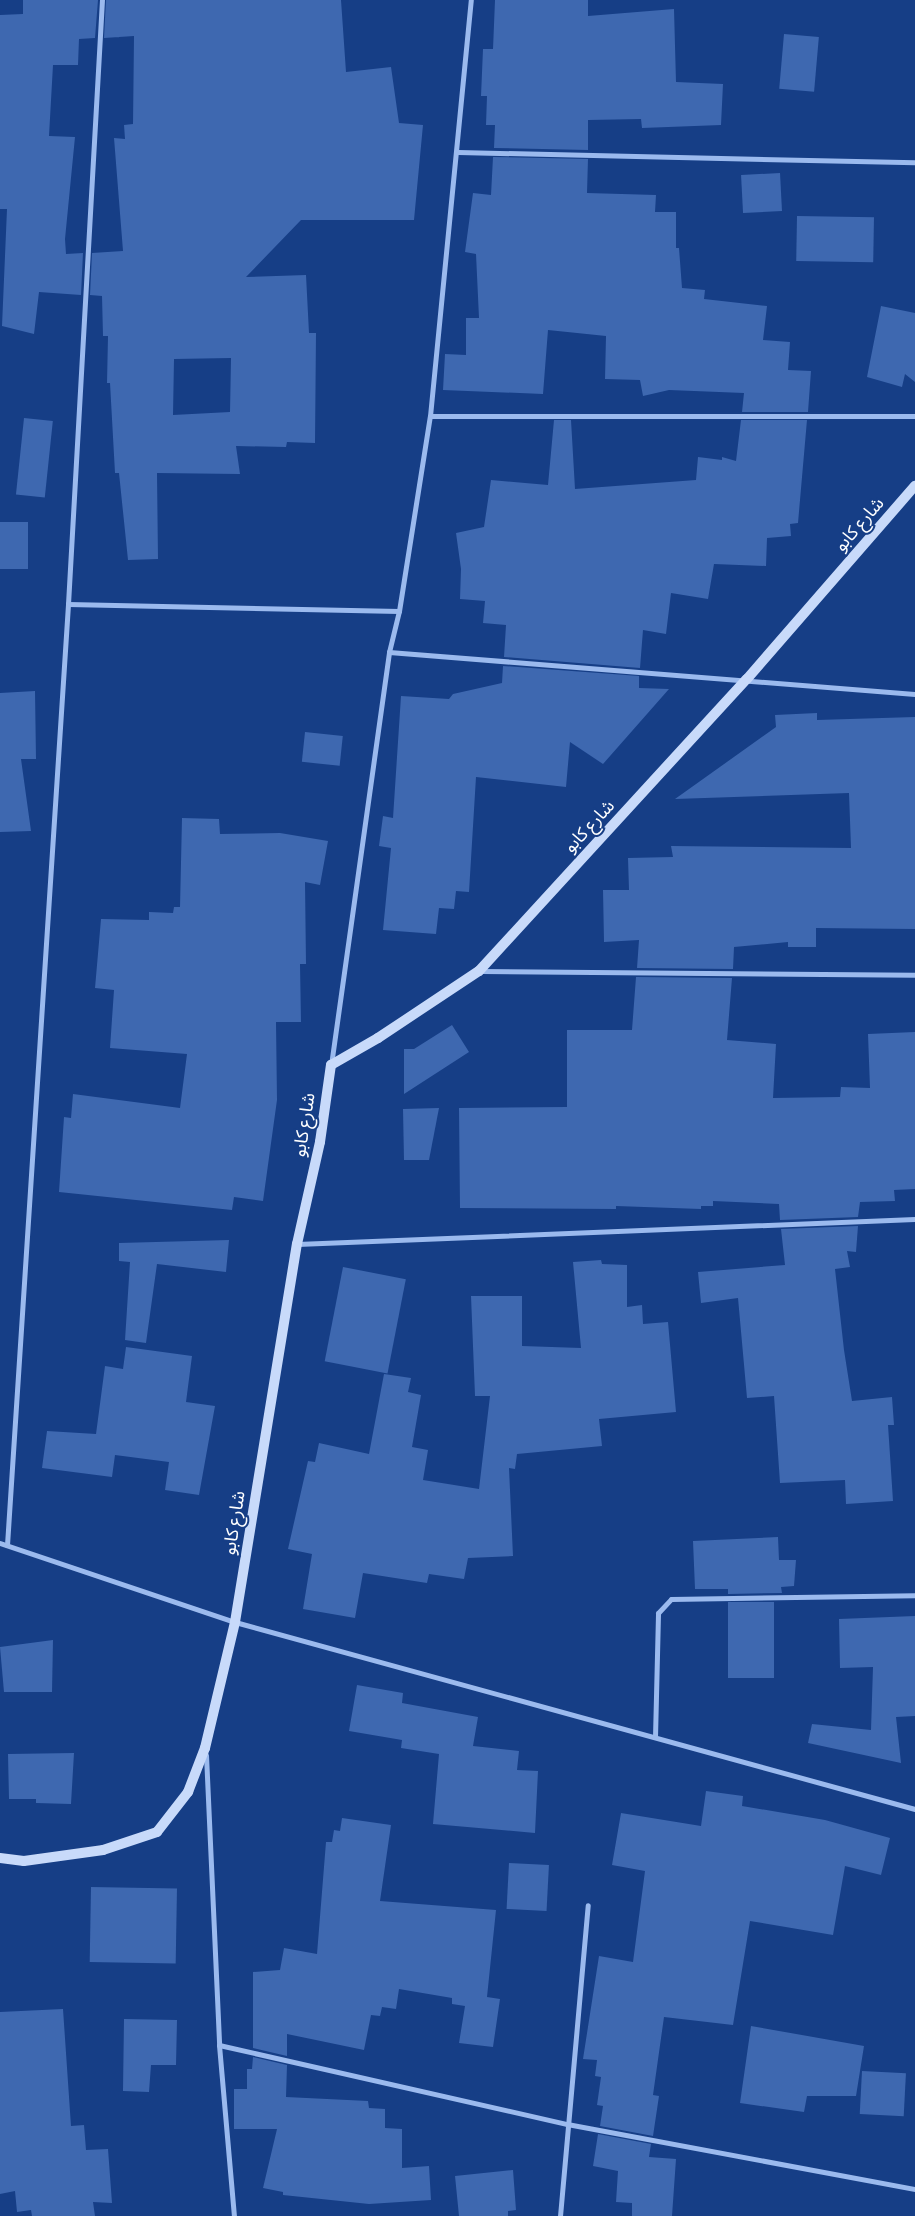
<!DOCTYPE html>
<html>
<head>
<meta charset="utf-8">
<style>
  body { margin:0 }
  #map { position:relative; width:915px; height:2216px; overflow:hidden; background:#163e86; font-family:"Source Sans 3","Noto Sans Arabic",sans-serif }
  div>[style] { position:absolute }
  .building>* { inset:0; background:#3e68b0; transform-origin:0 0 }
  .street>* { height:5px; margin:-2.5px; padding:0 2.5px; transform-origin:2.5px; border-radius:2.5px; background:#9bbaee }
  .secondary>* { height:10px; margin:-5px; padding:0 5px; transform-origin:5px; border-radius:5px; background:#c8dafa }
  span { translate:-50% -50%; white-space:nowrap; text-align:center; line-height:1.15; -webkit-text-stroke:4px #163e86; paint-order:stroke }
  .street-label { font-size:18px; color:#fff }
</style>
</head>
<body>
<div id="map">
  <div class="building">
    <div style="clip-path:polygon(23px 0,98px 0,95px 38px,79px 39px,78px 65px,53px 65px,49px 136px,75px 137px,65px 239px,66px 254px,83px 253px,81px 295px,39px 292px,34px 334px,2px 326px,7px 209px,0 209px,0 15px,23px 14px)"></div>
    <div style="clip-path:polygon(evenodd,106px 0,341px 0,346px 72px,391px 67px,399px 123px,423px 125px,414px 220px,301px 220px,246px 277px,306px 275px,309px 333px,316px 333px,315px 443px,287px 442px,286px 447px,236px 446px,240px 474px,157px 473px,158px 559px,128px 560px,119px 473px,115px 473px,110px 383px,107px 383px,108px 336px,103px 336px,102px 296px,90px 295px,92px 253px,123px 251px,114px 138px,125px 139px,124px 125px,133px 124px,134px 36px,104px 38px,106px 0,231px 358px,230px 412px,173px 415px,174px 359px,231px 358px)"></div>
    <div style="clip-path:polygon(495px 0,588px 0,588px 16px,674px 9px,676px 82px,723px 84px,721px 125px,642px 128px,641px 119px,588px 120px,588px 150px,494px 148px,495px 125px,486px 125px,487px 96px,481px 96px,483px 49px,493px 49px)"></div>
    <div style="left:784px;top:34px;width:35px;height:55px;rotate:5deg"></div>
    <div style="clip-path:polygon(493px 157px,588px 159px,587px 193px,656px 195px,655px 212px,676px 212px,676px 248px,679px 248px,682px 288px,705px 290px,704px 299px,767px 306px,763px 340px,790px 342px,788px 370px,811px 371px,808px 412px,742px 412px,744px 393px,669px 390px,643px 396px,640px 380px,605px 379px,606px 336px,548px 330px,543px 394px,443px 390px,445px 354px,466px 355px,466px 318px,479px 318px,476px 254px,465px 252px,473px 193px,491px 195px)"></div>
    <div style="left:780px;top:173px;width:38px;height:39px;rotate:87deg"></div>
    <div style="left:797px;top:216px;width:77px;height:45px;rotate:1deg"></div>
    <div style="clip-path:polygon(881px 306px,915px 313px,915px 382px,905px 374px,902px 387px,867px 377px)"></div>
    <div style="left:24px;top:418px;width:29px;height:77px;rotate:6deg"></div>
    <div style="clip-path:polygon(554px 420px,571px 420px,575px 489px,696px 480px,698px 457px,722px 460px,722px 457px,736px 461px,741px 420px,807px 420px,798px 523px,790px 524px,791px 536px,767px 538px,766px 566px,714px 564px,708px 599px,671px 593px,666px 634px,643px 630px,640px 668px,504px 657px,506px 625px,483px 623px,485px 601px,460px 599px,461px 569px,456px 533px,484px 527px,491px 480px,548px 485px)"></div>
    <div style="left:0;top:522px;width:28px;height:47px"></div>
    <div style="clip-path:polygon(503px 666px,639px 676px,639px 688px,669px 689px,603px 764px,570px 742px,566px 787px,476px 777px,469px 892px,456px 891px,454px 909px,439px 908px,436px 934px,383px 930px,391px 848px,379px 846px,383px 816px,393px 818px,401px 696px,449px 699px,453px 694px,502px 683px)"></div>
    <div style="clip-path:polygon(35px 691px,36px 759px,21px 759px,31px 831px,0 832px,0 693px)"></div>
    <div style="clip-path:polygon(817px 713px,817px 720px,915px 717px,915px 929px,816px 928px,816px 947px,788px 947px,788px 942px,734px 947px,733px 969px,637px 968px,639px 940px,604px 942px,603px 890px,629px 890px,628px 858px,673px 857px,671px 846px,851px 848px,849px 793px,675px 799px,776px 727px,775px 715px)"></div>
    <div style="left:305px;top:732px;width:38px;height:30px;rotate:6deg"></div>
    <div style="clip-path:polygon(182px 818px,219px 819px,220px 834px,280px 833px,328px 841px,320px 885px,305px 882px,306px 964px,300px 964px,301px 1022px,276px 1022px,277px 1100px,263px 1201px,234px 1197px,232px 1210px,59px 1192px,64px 1117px,71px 1118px,73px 1094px,180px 1108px,187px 1054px,110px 1048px,114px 990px,95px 988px,101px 919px,149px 920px,149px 912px,173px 913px,174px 907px,180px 907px)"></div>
    <div style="clip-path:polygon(636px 977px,732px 978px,727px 1040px,776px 1044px,773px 1098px,840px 1097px,841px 1087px,870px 1088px,868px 1034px,915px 1032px,915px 1189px,894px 1190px,895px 1201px,860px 1202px,858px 1217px,780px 1220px,779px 1204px,713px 1201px,713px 1206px,701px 1206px,701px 1209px,616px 1206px,616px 1209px,460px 1208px,459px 1108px,567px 1107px,567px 1030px,632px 1030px)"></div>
    <div style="clip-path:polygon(452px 1025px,469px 1052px,404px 1094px,404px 1049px,414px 1049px)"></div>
    <div style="clip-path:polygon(439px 1108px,429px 1160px,404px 1160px,403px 1109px)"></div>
    <div style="clip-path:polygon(858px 1226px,856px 1252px,847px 1251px,850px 1267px,835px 1269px,844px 1350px,852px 1401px,892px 1397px,894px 1425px,888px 1425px,893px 1501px,846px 1504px,845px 1480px,780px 1483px,774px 1396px,747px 1398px,738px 1298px,701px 1303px,698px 1272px,785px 1265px,781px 1229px)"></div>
    <div style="clip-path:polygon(229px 1240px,226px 1272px,157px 1264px,146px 1343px,125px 1340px,130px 1262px,119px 1261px,119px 1243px)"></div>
    <div style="clip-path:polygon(601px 1260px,602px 1264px,627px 1265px,627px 1307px,642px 1305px,643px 1324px,668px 1322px,676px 1412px,599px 1419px,602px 1446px,517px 1454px,515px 1469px,509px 1468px,513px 1556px,468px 1558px,464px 1579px,429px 1574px,427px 1583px,363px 1573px,355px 1618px,303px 1609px,312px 1554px,288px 1549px,308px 1461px,315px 1462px,319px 1443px,369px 1454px,384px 1374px,411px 1378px,408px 1392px,421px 1395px,412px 1447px,428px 1450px,423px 1480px,479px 1489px,490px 1396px,475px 1396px,471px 1296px,522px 1296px,522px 1346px,581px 1348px,573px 1262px)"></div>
    <div style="left:343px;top:1267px;width:64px;height:96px;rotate:11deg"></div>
    <div style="clip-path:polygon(126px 1347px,192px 1356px,186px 1402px,215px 1406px,199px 1495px,165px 1490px,169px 1462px,115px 1455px,112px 1477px,42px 1468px,47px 1431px,96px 1434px,105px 1366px,123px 1369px)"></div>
    <div style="clip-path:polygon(778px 1537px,779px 1560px,796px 1560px,794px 1586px,781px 1587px,782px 1593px,728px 1594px,728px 1589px,695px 1589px,693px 1541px)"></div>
    <div style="left:728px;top:1602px;width:46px;height:76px"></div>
    <div style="clip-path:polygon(915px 1616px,915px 1716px,896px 1717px,901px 1763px,808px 1743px,812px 1724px,871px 1730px,873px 1667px,840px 1668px,839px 1619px)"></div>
    <div style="clip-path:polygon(53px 1640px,52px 1692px,4px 1692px,0 1647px)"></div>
    <div style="clip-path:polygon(357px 1685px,403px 1693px,402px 1703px,478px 1717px,473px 1746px,519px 1751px,517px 1770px,538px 1771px,535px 1833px,433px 1824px,439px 1754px,401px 1748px,402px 1740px,349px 1731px)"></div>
    <div style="clip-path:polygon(74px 1753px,71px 1804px,36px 1803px,36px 1799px,9px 1799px,8px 1754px)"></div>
    <div style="clip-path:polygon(706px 1791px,743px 1796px,742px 1806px,825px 1820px,890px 1838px,881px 1875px,845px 1866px,833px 1935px,750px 1921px,733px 2025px,664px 2017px,653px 2095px,659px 2096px,653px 2136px,600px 2126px,603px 2106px,597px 2105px,601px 2077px,595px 2076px,597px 2060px,583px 2059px,599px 1956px,633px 1962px,645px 1871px,612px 1865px,621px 1813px,701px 1826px)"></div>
    <div style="clip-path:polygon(342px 1818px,391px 1825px,380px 1901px,496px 1910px,487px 1997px,500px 1999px,493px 2047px,459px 2043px,465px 2006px,452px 2004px,452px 1998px,399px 1989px,396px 2009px,382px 2007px,380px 2016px,371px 2015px,364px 2050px,287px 2034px,287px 2056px,253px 2048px,253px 1972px,280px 1970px,284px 1948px,317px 1954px,326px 1842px,332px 1842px,334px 1830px,340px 1831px)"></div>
    <div style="left:509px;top:1863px;width:40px;height:46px;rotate:3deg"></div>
    <div style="left:91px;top:1887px;width:86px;height:75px;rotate:1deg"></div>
    <div style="clip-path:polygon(63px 2009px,71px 2126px,84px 2125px,86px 2150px,108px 2149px,112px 2203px,93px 2202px,95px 2216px,32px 2216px,31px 2210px,17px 2212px,15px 2191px,0 2194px,0 2012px)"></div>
    <div style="clip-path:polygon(124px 2019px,177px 2020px,176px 2065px,151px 2065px,149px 2092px,123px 2091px)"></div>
    <div style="clip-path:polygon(751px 2026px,864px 2046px,856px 2096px,807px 2096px,804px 2112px,740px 2103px)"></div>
    <div style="clip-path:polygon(253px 2057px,287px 2065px,286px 2097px,368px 2101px,369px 2108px,385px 2109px,385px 2128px,402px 2129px,402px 2168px,429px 2166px,431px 2200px,369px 2204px,283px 2195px,283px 2192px,263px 2188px,277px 2129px,234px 2129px,234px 2089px,247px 2089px,247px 2069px,252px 2069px)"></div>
    <div style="left:862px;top:2071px;width:44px;height:43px;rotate:3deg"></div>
    <div style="clip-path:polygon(598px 2134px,651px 2144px,649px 2157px,676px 2159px,672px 2216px,632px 2216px,632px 2203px,616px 2202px,618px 2171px,593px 2166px)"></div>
    <div style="clip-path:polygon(513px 2170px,516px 2210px,508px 2211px,508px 2216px,459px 2216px,455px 2176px)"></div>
  </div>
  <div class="street">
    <div style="left:458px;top:152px;width:457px;rotate:1.3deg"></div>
    <div style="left:430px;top:416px;width:485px"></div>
    <div style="left:68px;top:604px;width:331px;rotate:1.2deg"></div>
    <div style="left:389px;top:652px;width:528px;rotate:4.57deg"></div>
    <div style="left:481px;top:971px;width:434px;rotate:0.5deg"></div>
    <div style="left:331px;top:1065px;width:417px;rotate:-82deg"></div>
    <div style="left:389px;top:652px;width:42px;rotate:-76.3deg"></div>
    <div style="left:399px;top:611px;width:197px;rotate:-81deg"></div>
    <div style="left:430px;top:416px;width:418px;rotate:-84.4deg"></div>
    <div style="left:297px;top:1244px;width:619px;rotate:-2.32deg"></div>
    <div style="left:0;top:1543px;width:248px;rotate:18.6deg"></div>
    <div style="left:235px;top:1622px;width:705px;rotate:15.38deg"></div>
    <div style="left:7px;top:1545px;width:943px;rotate:-86.29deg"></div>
    <div style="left:68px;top:604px;width:605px;rotate:-86.78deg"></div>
    <div style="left:655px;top:1737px;width:124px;rotate:-88.6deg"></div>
    <div style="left:658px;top:1613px;width:19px;rotate:-47deg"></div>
    <div style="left:671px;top:1599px;width:244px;rotate:-0.9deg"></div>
    <div style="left:206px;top:1755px;width:290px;rotate:87.4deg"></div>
    <div style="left:219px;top:2045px;width:172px;rotate:85deg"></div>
    <div style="left:219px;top:2045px;width:357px;rotate:12.8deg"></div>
    <div style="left:567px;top:2124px;width:354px;rotate:10.6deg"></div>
    <div style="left:560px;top:2216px;width:312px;rotate:-84.9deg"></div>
  </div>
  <div class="secondary">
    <div style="left:0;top:1858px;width:24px;rotate:7deg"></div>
    <div style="left:24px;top:1861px;width:80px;rotate:-7.9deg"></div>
    <div style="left:103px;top:1850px;width:57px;rotate:-18.4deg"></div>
    <div style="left:157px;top:1832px;width:51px;rotate:-52.2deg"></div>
    <div style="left:188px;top:1792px;width:47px;rotate:-68.9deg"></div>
    <div style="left:205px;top:1748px;width:130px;rotate:-76.6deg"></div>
    <div style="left:235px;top:1622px;width:383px;rotate:-80.7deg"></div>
    <div style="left:297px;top:1244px;width:105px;rotate:-77.3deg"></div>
    <div style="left:320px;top:1142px;width:78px;rotate:-81.9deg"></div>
    <div style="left:331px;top:1065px;width:54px;rotate:-29.9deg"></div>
    <div style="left:378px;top:1038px;width:121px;rotate:-33.6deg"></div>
    <div style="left:479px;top:971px;width:396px;rotate:-47.5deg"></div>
    <div style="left:747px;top:679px;width:256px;rotate:-49deg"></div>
  </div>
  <div class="street-label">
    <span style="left:860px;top:525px;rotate:-49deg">شارع كابو</span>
    <span style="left:590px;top:827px;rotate:-47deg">شارع كابو</span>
    <span style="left:305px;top:1125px;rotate:-81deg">شارع كابو</span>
    <span style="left:235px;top:1523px;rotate:-81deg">شارع كابو</span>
  </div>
</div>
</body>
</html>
